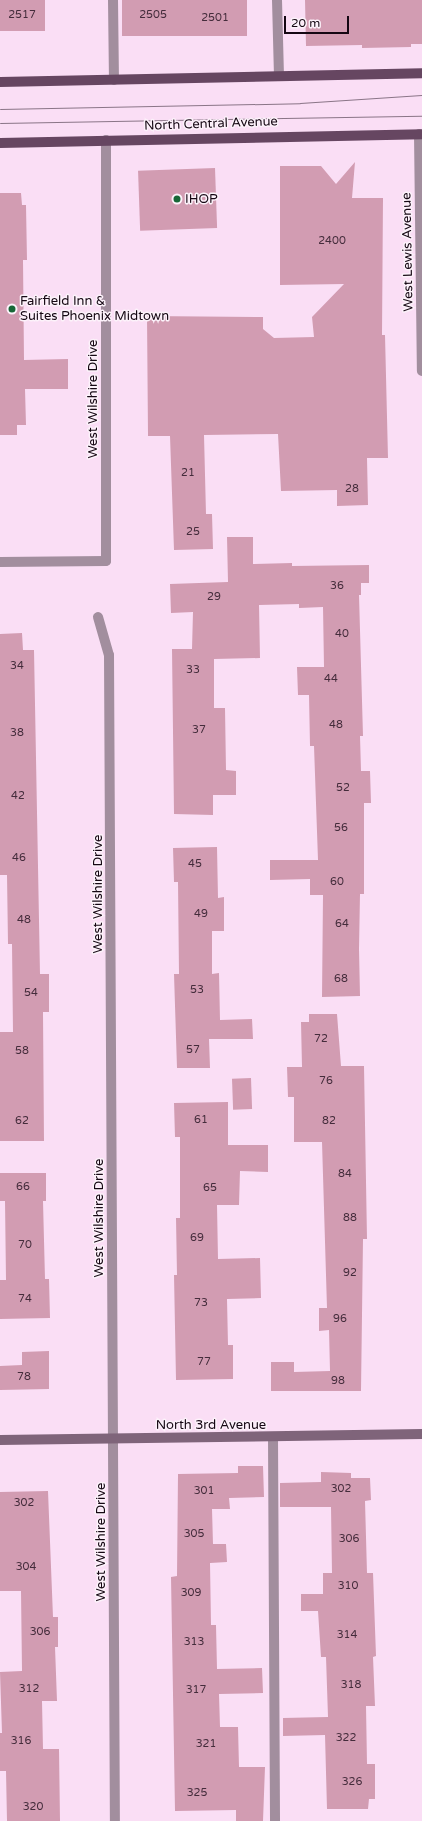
<!DOCTYPE html>
<html>
<head>
<meta charset="utf-8">
<style>
  body { margin:0 }
  #map { position:relative; width:422px; height:1821px; overflow:hidden; background:#fadef5; font-family:"Varela Round",sans-serif }
  div>[style] { position:absolute }
  .building>* { inset:0; background:#d29cb2; transform-origin:0 0 }
  .lane>* { height:10px; margin:-5px; padding:0 5px; transform-origin:5px; border-radius:5px; background:#a28e9e }
  .street>* { height:10px; margin:-5px; padding:0 5px; transform-origin:5px; border-radius:5px; background:#a28e9e }
  .secondary>* { height:10px; margin:-5px; padding:0 5px; transform-origin:5px; border-radius:5px; background:#7f647a }
  .primary>* { height:10px; margin:-5px; padding:0 5px; transform-origin:5px; border-radius:5px; background:#664661 }
  .tram>* { height:1px; margin:-0.5px; padding:0 0.5px; transform-origin:0.5px; border-radius:0.5px; background:#8a7587 }
  .dots>* { width:11px; height:11px; translate:-50% -50%; box-sizing:border-box; border:2px solid #fcf2fa; border-radius:50% }
  span { translate:-50% -50%; white-space:nowrap; text-align:center; line-height:1.15; -webkit-text-stroke:3px #fcf2fa; paint-order:stroke }
  .number-label { font-size:11px; color:#442c3b }
  .number-label span { -webkit-text-stroke-width:0 }
  .street-label { font-size:13px; color:#150713 }
  .poi-label { font-size:13px; color:#150713 }
  .left { translate:0 -50%; text-align:left }
  .scale { position:absolute; left:284px; top:16px; width:65px; height:18px; box-sizing:border-box; border:2px solid #150713; border-top:0; padding-left:5px; font-size:12px; line-height:14px; white-space:nowrap; color:#150713; -webkit-text-stroke:3px #fcf2fa; paint-order:stroke }
</style>
</head>
<body>
<div id="map">
  <div class="building">
    <div style="left:0;top:0;width:45px;height:31px"></div>
    <div style="left:122px;top:0;width:125px;height:36px"></div>
    <div style="clip-path:polygon(305px 0,422px 0,422px 44px,411px 44px,411px 47px,362px 48px,362px 45px,306px 46px)"></div>
    <div style="clip-path:polygon(355px 162px,352px 198px,383px 198px,382px 335px,385px 335px,388px 458px,367px 458px,368px 505px,337px 506px,337px 490px,281px 491px,278px 434px,204px 435px,206px 514px,212px 514px,213px 549px,174px 550px,170px 436px,148px 436px,147px 316px,263px 317px,263px 329px,274px 338px,314px 337px,312px 317px,344px 284px,280px 285px,280px 166px,321px 166px,336px 184px)"></div>
    <div style="left:215px;top:168px;width:60px;height:77px;rotate:88deg"></div>
    <div style="clip-path:polygon(0 193px,21px 193px,22px 205px,26px 205px,27px 260px,23px 260px,24px 360px,68px 359px,68px 389px,25px 389px,26px 425px,17px 425px,17px 435px,0 435px)"></div>
    <div style="clip-path:polygon(227px 537px,253px 537px,253px 564px,292px 563px,292px 566px,369px 565px,369px 583px,361px 583px,361px 595px,359px 595px,363px 736px,360px 736px,361px 771px,370px 771px,371px 803px,364px 803px,364px 894px,360px 894px,359px 949px,360px 996px,322px 997px,323px 895px,310px 895px,310px 879px,270px 880px,270px 860px,318px 860px,314px 746px,310px 746px,309px 695px,298px 695px,297px 667px,324px 667px,323px 607px,299px 608px,299px 604px,259px 605px,260px 658px,214px 659px,214px 708px,225px 708px,226px 770px,236px 771px,236px 795px,213px 795px,213px 815px,174px 814px,172px 649px,192px 649px,193px 612px,171px 613px,170px 584px,228px 582px)"></div>
    <div style="clip-path:polygon(22px 633px,23px 650px,34px 650px,40px 974px,49px 974px,49px 1012px,43px 1012px,44px 1141px,0 1141px,0 1032px,13px 1032px,12px 944px,8px 944px,7px 875px,0 875px,0 634px)"></div>
    <div style="clip-path:polygon(217px 847px,218px 898px,224px 897px,224px 931px,212px 931px,212px 974px,219px 973px,220px 1020px,252px 1019px,253px 1039px,209px 1039px,210px 1068px,177px 1068px,174px 974px,179px 974px,178px 882px,174px 882px,173px 848px)"></div>
    <div style="clip-path:polygon(309px 1014px,337px 1014px,341px 1066px,364px 1066px,367px 1239px,363px 1239px,361px 1391px,271px 1391px,271px 1362px,294px 1362px,294px 1372px,330px 1371px,329px 1330px,319px 1331px,319px 1308px,327px 1308px,322px 1142px,294px 1142px,294px 1097px,288px 1097px,287px 1067px,302px 1067px,301px 1022px,309px 1022px)"></div>
    <div style="left:251px;top:1078px;width:31px;height:19px;rotate:88deg"></div>
    <div style="clip-path:polygon(228px 1102px,228px 1145px,268px 1145px,268px 1172px,240px 1171px,239px 1205px,217px 1205px,218px 1259px,260px 1258px,261px 1298px,227px 1299px,228px 1345px,233px 1345px,233px 1379px,176px 1380px,174px 1275px,177px 1275px,176px 1218px,180px 1218px,180px 1137px,175px 1137px,174px 1103px)"></div>
    <div style="clip-path:polygon(0 1173px,46px 1173px,46px 1201px,43px 1201px,45px 1279px,49px 1279px,50px 1318px,0 1319px,0 1280px,6px 1280px,5px 1201px,0 1201px)"></div>
    <div style="clip-path:polygon(49px 1351px,49px 1389px,0 1390px,0 1366px,22px 1365px,22px 1352px)"></div>
    <div style="clip-path:polygon(238px 1466px,263px 1466px,264px 1497px,229px 1498px,230px 1509px,212px 1509px,213px 1544px,226px 1544px,227px 1562px,210px 1563px,211px 1625px,216px 1625px,217px 1669px,262px 1668px,263px 1693px,219px 1694px,220px 1727px,238px 1727px,239px 1767px,265px 1767px,263px 1821px,236px 1821px,236px 1810px,175px 1811px,171px 1577px,177px 1576px,178px 1474px,238px 1473px)"></div>
    <div style="clip-path:polygon(321px 1472px,351px 1473px,351px 1478px,370px 1478px,371px 1500px,365px 1501px,367px 1573px,373px 1573px,376px 1656px,373px 1657px,375px 1706px,366px 1706px,367px 1764px,375px 1764px,375px 1799px,369px 1799px,368px 1809px,327px 1809px,325px 1735px,283px 1736px,283px 1718px,328px 1717px,326px 1657px,321px 1657px,318px 1611px,301px 1611px,301px 1594px,323px 1594px,323px 1573px,332px 1573px,331px 1507px,280px 1507px,280px 1483px,321px 1482px)"></div>
    <div style="clip-path:polygon(48px 1491px,53px 1617px,58px 1617px,58px 1647px,55px 1647px,57px 1701px,42px 1701px,43px 1749px,59px 1749px,60px 1821px,7px 1821px,6px 1771px,0 1771px,0 1733px,2px 1733px,0 1672px,22px 1671px,21px 1591px,0 1591px,0 1492px)"></div>
  </div>
  <div class="lane">
    <div style="left:113px;top:0;width:80px;rotate:89.3deg"></div>
    <div style="left:273px;top:1437px;width:384px;rotate:89.7deg"></div>
  </div>
  <div class="street">
    <div style="left:277px;top:0;width:76px;rotate:88.5deg"></div>
    <div style="left:419px;top:134px;width:237px;rotate:89.3deg"></div>
    <div style="left:0;top:562px;width:106px;rotate:-0.5deg"></div>
    <div style="left:106px;top:561px;width:421px;rotate:-90deg"></div>
    <div style="left:98px;top:617px;width:40px;rotate:74deg"></div>
    <div style="left:109px;top:655px;width:1166px;rotate:89.71deg"></div>
  </div>
  <div class="secondary">
    <div style="left:0;top:1440px;width:422px;rotate:-0.8deg"></div>
  </div>
  <div class="primary">
    <div style="left:0;top:82px;width:422px;rotate:-1.2deg"></div>
    <div style="left:0;top:143px;width:422px;rotate:-1.2deg"></div>
  </div>
  <div class="tram">
    <div style="left:0;top:109px;width:300px;rotate:-1.1deg"></div>
    <div style="left:300px;top:103px;width:122px;rotate:-3.8deg"></div>
    <div style="left:0;top:123px;width:422px;rotate:-1deg"></div>
  </div>
  <div class="dots">
    <div style="left:177px;top:199px;background:#176737"></div>
    <div style="left:12px;top:309px;background:#176737"></div>
  </div>
  <div class="number-label">
    <span style="left:22px;top:15px">2517</span>
    <span style="left:153px;top:15px">2505</span>
    <span style="left:215px;top:18px">2501</span>
    <span style="left:332px;top:241px">2400</span>
    <span style="left:188px;top:473px">21</span>
    <span style="left:352px;top:489px">28</span>
    <span style="left:193px;top:532px">25</span>
    <span style="left:337px;top:586px">36</span>
    <span style="left:214px;top:597px">29</span>
    <span style="left:342px;top:634px">40</span>
    <span style="left:17px;top:666px">34</span>
    <span style="left:193px;top:670px">33</span>
    <span style="left:331px;top:679px">44</span>
    <span style="left:336px;top:725px">48</span>
    <span style="left:199px;top:730px">37</span>
    <span style="left:17px;top:733px">38</span>
    <span style="left:343px;top:788px">52</span>
    <span style="left:18px;top:796px">42</span>
    <span style="left:341px;top:828px">56</span>
    <span style="left:19px;top:858px">46</span>
    <span style="left:195px;top:864px">45</span>
    <span style="left:337px;top:882px">60</span>
    <span style="left:201px;top:914px">49</span>
    <span style="left:24px;top:920px">48</span>
    <span style="left:342px;top:924px">64</span>
    <span style="left:341px;top:979px">68</span>
    <span style="left:197px;top:990px">53</span>
    <span style="left:31px;top:993px">54</span>
    <span style="left:321px;top:1039px">72</span>
    <span style="left:193px;top:1050px">57</span>
    <span style="left:22px;top:1051px">58</span>
    <span style="left:326px;top:1081px">76</span>
    <span style="left:201px;top:1120px">61</span>
    <span style="left:22px;top:1121px">62</span>
    <span style="left:329px;top:1121px">82</span>
    <span style="left:345px;top:1174px">84</span>
    <span style="left:23px;top:1187px">66</span>
    <span style="left:210px;top:1188px">65</span>
    <span style="left:350px;top:1218px">88</span>
    <span style="left:197px;top:1238px">69</span>
    <span style="left:25px;top:1245px">70</span>
    <span style="left:350px;top:1273px">92</span>
    <span style="left:25px;top:1299px">74</span>
    <span style="left:201px;top:1303px">73</span>
    <span style="left:340px;top:1319px">96</span>
    <span style="left:204px;top:1362px">77</span>
    <span style="left:24px;top:1377px">78</span>
    <span style="left:338px;top:1381px">98</span>
    <span style="left:341px;top:1489px">302</span>
    <span style="left:204px;top:1491px">301</span>
    <span style="left:24px;top:1503px">302</span>
    <span style="left:194px;top:1534px">305</span>
    <span style="left:349px;top:1539px">306</span>
    <span style="left:26px;top:1567px">304</span>
    <span style="left:348px;top:1586px">310</span>
    <span style="left:191px;top:1593px">309</span>
    <span style="left:40px;top:1632px">306</span>
    <span style="left:347px;top:1635px">314</span>
    <span style="left:194px;top:1642px">313</span>
    <span style="left:351px;top:1685px">318</span>
    <span style="left:29px;top:1689px">312</span>
    <span style="left:196px;top:1690px">317</span>
    <span style="left:346px;top:1738px">322</span>
    <span style="left:21px;top:1741px">316</span>
    <span style="left:206px;top:1744px">321</span>
    <span style="left:352px;top:1782px">326</span>
    <span style="left:197px;top:1793px">325</span>
    <span style="left:33px;top:1807px">320</span>
  </div>
  <div class="street-label">
    <span style="left:211px;top:124px;rotate:-2deg">North Central Avenue</span>
    <span style="left:408px;top:252px;rotate:-91deg">West Lewis Avenue</span>
    <span style="left:93px;top:399px;rotate:-90deg">West Wilshire Drive</span>
    <span style="left:98px;top:894px;rotate:-90deg">West Wilshire Drive</span>
    <span style="left:99px;top:1218px;rotate:-90deg">West Wilshire Drive</span>
    <span style="left:211px;top:1425px">North 3rd Avenue</span>
    <span style="left:101px;top:1542px;rotate:-90deg">West Wilshire Drive</span>
  </div>
  <div class="poi-label">
    <span class="left" style="left:185px;top:199px">IHOP</span>
    <span class="left" style="left:20px;top:309px">Fairfield Inn &amp;<br>Suites Phoenix Midtown</span>
  </div>
  <div class="scale">20 m</div>
</div>
</body>
</html>
